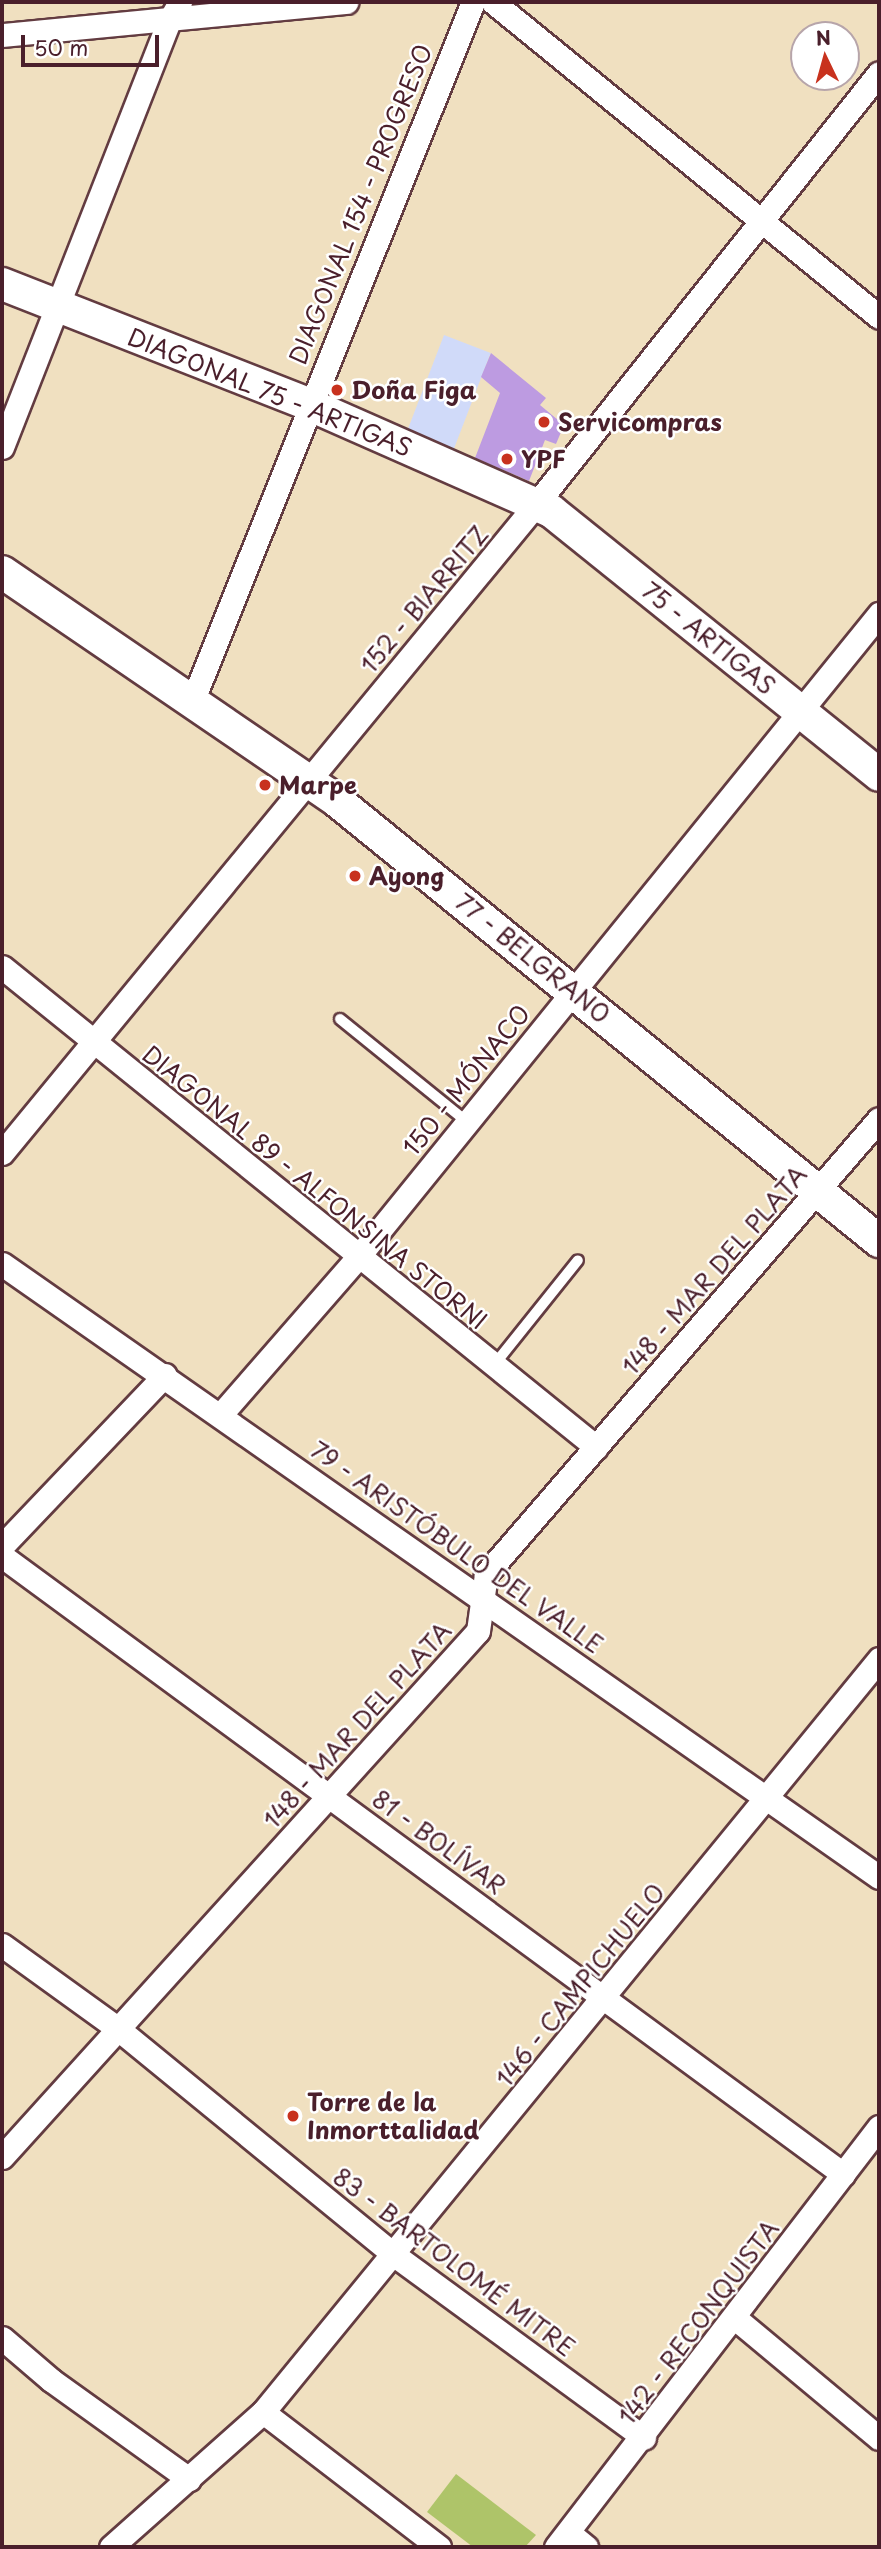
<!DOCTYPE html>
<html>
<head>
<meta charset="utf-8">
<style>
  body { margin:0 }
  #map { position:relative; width:881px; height:2549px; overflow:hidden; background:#f0e0c0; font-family:"Playpen Sans",sans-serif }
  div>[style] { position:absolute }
  .built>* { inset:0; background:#d0daf9; transform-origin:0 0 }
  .green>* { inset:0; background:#aec469 }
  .building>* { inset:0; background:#bd9be1 }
  .roads { filter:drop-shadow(2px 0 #633c41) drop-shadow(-2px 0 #633c41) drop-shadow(0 2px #633c41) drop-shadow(0 -2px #633c41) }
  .lane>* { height:10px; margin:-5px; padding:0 5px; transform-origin:5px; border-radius:5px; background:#fff }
  .street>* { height:23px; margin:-11.5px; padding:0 11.5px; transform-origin:11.5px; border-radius:11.5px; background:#fff }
  .secondary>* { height:32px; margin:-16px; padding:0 16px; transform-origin:16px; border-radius:16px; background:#fff }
  .dots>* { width:19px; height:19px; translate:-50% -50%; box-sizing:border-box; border:4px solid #fff; border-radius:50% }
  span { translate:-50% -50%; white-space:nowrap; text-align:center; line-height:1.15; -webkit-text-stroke:5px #fff; paint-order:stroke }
  .street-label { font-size:24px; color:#4a1f2b }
  .poi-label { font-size:24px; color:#4a1f2b; font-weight:700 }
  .left { translate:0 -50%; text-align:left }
  .frame { position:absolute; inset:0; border:4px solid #4a1f2b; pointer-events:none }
  .north { position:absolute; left:790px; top:21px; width:70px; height:70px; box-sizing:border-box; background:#fff; border:2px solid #b7a5aa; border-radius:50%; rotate:355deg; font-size:19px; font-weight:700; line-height:28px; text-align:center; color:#4a1f2b }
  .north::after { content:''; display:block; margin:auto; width:24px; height:32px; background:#c8321e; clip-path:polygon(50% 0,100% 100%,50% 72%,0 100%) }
  .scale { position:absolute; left:21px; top:35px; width:138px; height:32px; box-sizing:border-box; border:4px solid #4a1f2b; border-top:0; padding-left:9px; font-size:21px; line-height:24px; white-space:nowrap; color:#4a1f2b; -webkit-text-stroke:5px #fff; paint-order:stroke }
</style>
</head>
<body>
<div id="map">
  <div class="built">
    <div style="left:444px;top:335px;width:50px;height:109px;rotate:21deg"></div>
  </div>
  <div class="green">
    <div style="clip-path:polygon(456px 2474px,536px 2535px,525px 2547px,473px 2547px,427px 2512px)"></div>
  </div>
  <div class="building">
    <div style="clip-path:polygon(491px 353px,546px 398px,540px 405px,564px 425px,556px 444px,545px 440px,529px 481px,475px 458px,500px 393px,481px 377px)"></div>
  </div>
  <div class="roads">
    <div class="lane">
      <div style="left:340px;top:1019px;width:162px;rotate:39deg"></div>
      <div style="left:494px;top:1365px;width:134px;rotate:-51.3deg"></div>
    </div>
    <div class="street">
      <div style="left:493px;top:2px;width:498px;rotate:39.2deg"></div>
      <div style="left:2px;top:35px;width:346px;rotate:-5.5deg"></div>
      <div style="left:2px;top:447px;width:458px;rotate:-68.6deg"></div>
      <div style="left:169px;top:21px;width:22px;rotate:-60deg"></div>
      <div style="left:192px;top:702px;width:754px;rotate:-68.13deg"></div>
      <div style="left:2px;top:967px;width:764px;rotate:38.94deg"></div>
      <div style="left:2px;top:1153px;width:842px;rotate:-50.54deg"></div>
      <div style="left:537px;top:503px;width:549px;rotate:-51.5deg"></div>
      <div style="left:2px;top:1264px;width:1070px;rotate:34.95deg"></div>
      <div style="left:222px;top:1413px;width:207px;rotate:-48.9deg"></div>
      <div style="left:358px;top:1257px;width:828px;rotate:-50.98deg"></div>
      <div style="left:2px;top:1546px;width:236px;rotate:-46.4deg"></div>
      <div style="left:2px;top:1556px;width:1044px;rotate:36.31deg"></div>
      <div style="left:2px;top:1945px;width:142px;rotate:35.8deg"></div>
      <div style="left:117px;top:2028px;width:357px;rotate:39.3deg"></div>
      <div style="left:393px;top:2254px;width:311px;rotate:36.2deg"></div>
      <div style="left:2px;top:2157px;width:709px;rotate:-47.86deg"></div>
      <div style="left:478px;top:1631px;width:58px;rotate:-82deg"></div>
      <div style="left:486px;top:1574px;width:601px;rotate:-49.18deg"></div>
      <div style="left:735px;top:2318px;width:187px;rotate:39.8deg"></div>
      <div style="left:2px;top:2338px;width:65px;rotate:40.6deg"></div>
      <div style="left:51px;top:2380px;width:170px;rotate:35.7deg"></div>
      <div style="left:263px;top:2412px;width:222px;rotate:37.5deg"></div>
      <div style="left:569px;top:2533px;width:22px;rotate:39deg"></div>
      <div style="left:111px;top:2547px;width:203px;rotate:-41.6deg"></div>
      <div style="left:263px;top:2412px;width:973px;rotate:-50.71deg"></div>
      <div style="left:556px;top:2547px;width:530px;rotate:-52.44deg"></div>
    </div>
    <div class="secondary">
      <div style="left:2px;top:284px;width:329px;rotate:21.4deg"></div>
      <div style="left:308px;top:404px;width:266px;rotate:23.8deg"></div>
      <div style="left:551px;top:511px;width:421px;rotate:38.8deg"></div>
      <div style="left:2px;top:572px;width:404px;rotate:34.3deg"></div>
      <div style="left:336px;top:800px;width:700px;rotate:39.08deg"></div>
    </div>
  </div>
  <div class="dots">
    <div style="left:337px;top:390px;background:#c8321e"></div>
    <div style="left:544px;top:422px;background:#c8321e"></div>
    <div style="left:507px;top:459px;background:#c8321e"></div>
    <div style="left:265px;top:785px;background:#c8321e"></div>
    <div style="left:355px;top:876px;background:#c8321e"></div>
    <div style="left:293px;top:2116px;background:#c8321e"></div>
  </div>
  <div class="street-label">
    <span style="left:360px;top:204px;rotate:-68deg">DIAGONAL 154 - PROGRESO</span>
    <span style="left:270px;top:392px;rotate:22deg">DIAGONAL 75 - ARTIGAS</span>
    <span style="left:424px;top:599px;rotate:-50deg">152 - BIARRITZ</span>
    <span style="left:709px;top:638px;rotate:39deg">75 - ARTIGAS</span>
    <span style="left:533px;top:958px;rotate:39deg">77 - BELGRANO</span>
    <span style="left:466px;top:1080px;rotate:-51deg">150 - MÓNACO</span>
    <span style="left:315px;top:1187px;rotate:39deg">DIAGONAL 89 - ALFONSINA STORNI</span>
    <span style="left:714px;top:1270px;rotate:-49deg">148 - MAR DEL PLATA</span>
    <span style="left:457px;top:1547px;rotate:35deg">79 - ARISTÓBULO DEL VALLE</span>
    <span style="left:357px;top:1725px;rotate:-48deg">148 - MAR DEL PLATA</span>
    <span style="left:439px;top:1842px;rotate:36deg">81 - BOLÍVAR</span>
    <span style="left:580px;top:1985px;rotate:-51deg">146 - CAMPICHUELO</span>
    <span style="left:454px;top:2262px;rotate:37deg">83 - BARTOLOMÉ MITRE</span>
    <span style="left:698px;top:2322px;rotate:-53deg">142 - RECONQUISTA</span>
  </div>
  <div class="poi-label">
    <span class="left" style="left:351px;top:390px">Doña Figa</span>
    <span class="left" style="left:558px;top:422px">Servicompras</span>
    <span class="left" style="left:521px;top:459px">YPF</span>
    <span class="left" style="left:279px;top:785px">Marpe</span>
    <span class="left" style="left:369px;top:876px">Ayong</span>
    <span class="left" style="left:307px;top:2116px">Torre de la<br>Inmorttalidad</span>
  </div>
  <div class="frame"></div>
  <div class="north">N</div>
  <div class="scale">50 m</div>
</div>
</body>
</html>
